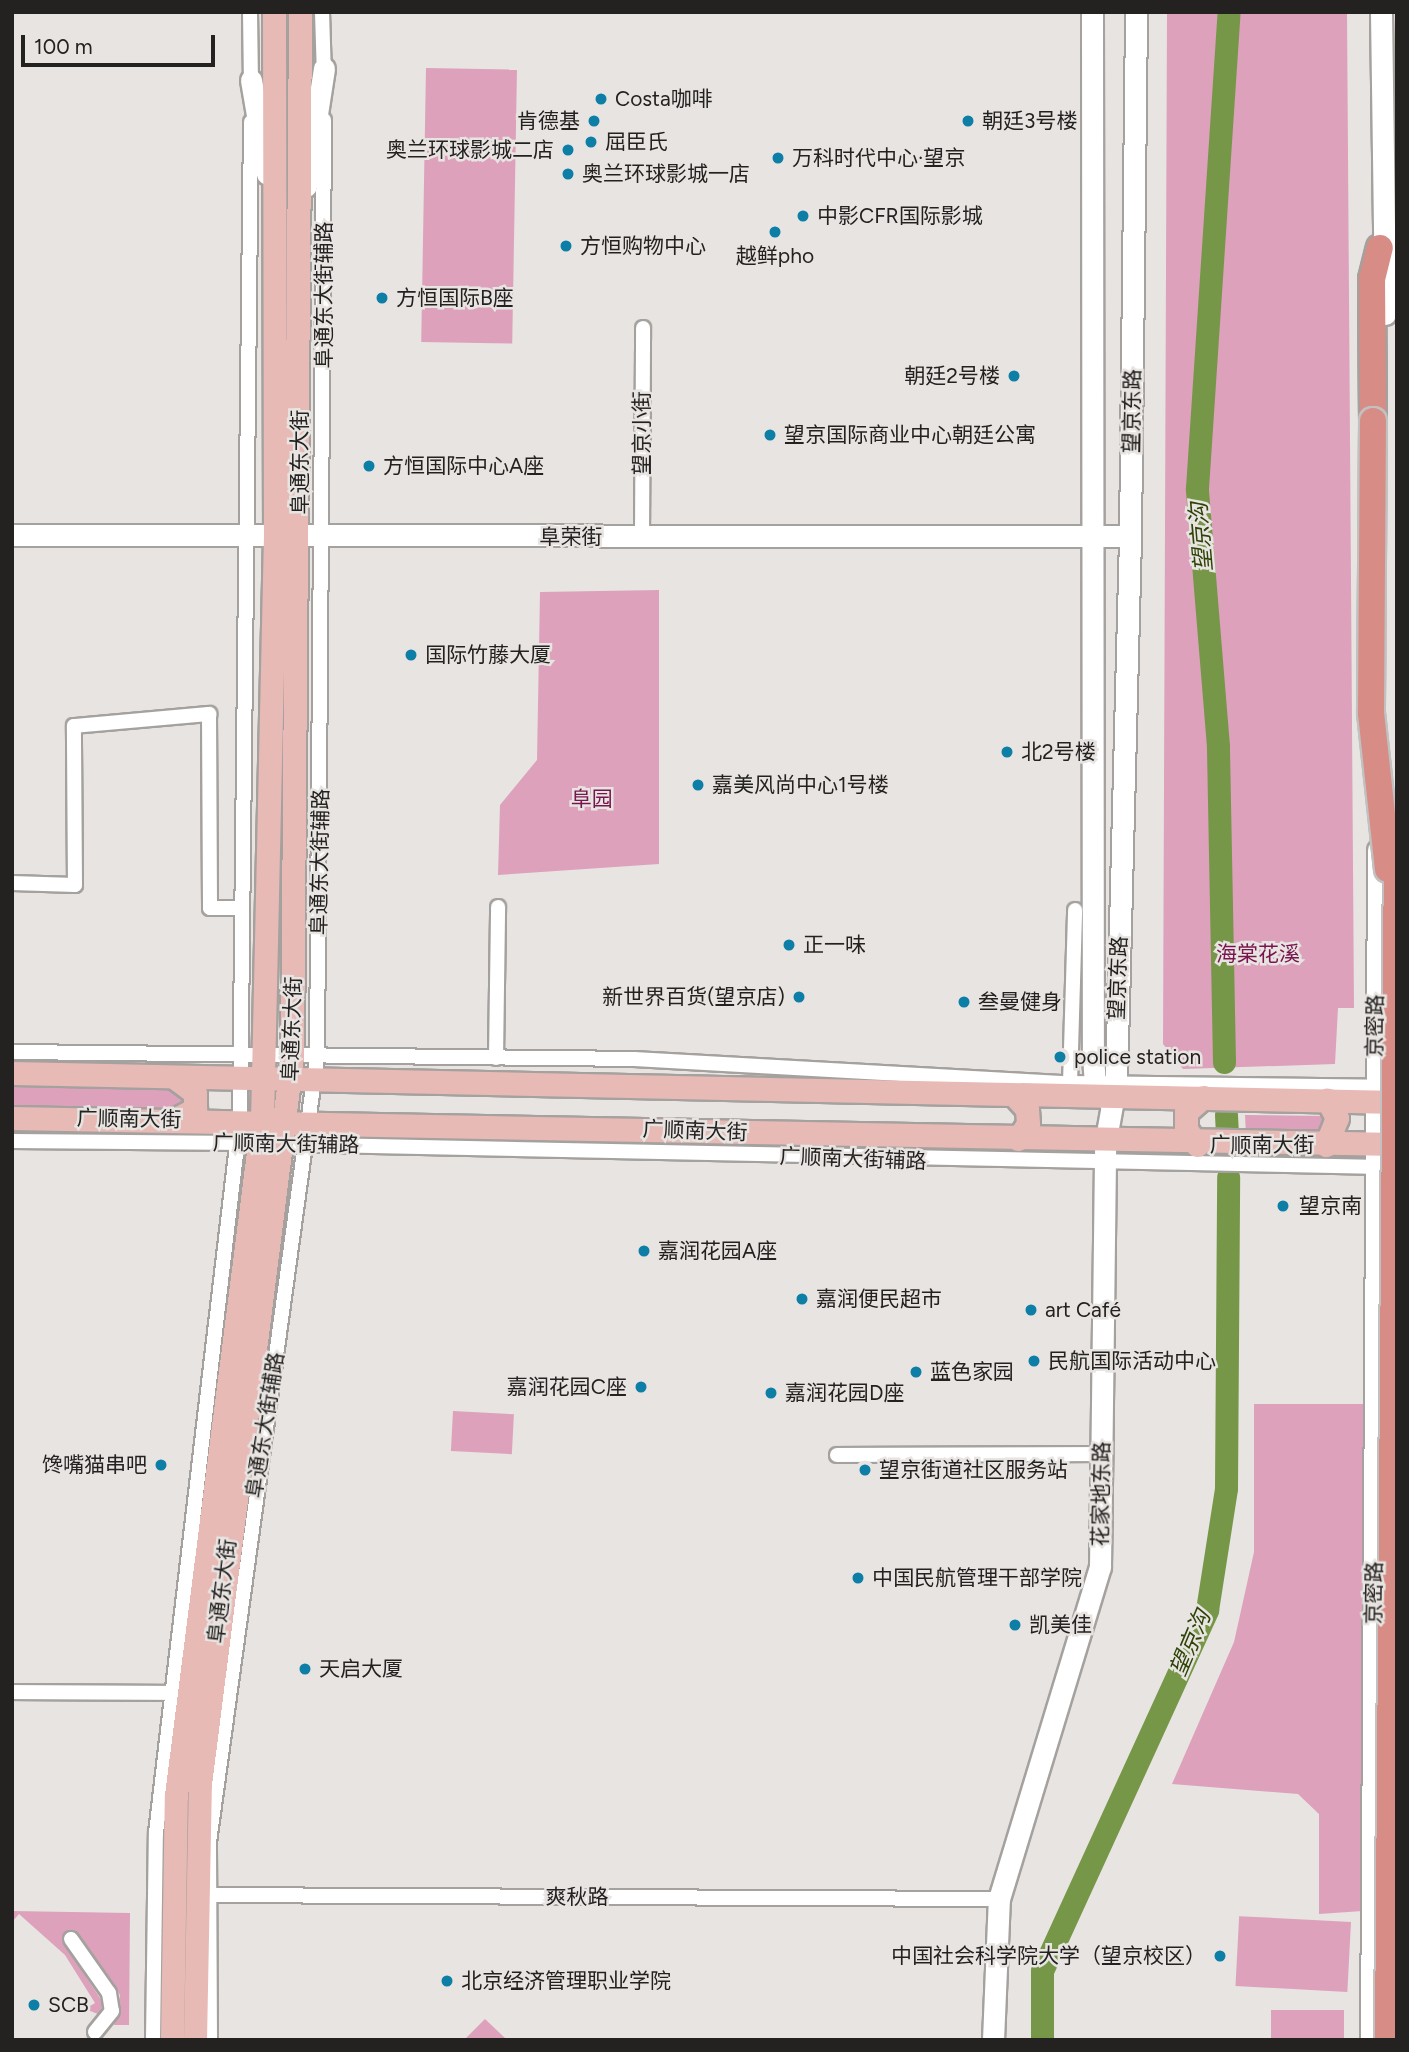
<!DOCTYPE html>
<html>
<head>
<meta charset="utf-8">
<style>
  body { margin:0 }
  #map { position:relative; width:1409px; height:2052px; overflow:hidden; background:#e8e4e1; font-family:Figtree,"Noto Sans SC",sans-serif }
  div>[style] { position:absolute }
  .green>* { inset:0; background:#dda1bb; transform-origin:0 0 }
  .river>* { height:23px; margin:-11.5px; padding:0 11.5px; transform-origin:11.5px; border-radius:11.5px; background:#769748 }
  .roads { filter:drop-shadow(2px 0 #a4a19e) drop-shadow(-2px 0 #a4a19e) drop-shadow(0 2px #a4a19e) drop-shadow(0 -2px #a4a19e) }
  .street>* { height:14px; margin:-7px; padding:0 7px; transform-origin:7px; border-radius:7px; background:#fff }
  .secondary>* { height:21px; margin:-10.5px; padding:0 10.5px; transform-origin:10.5px; border-radius:10.5px; background:#fff }
  .primary>* { height:23px; margin:-11.5px; padding:0 11.5px; transform-origin:11.5px; border-radius:11.5px; background:#e7bab6 }
  .highway>* { height:26px; margin:-13px; padding:0 13px; transform-origin:13px; border-radius:13px; background:#d78c85 }
  .bridges { filter:drop-shadow(2px 0 #c1c1c1) drop-shadow(-2px 0 #c1c1c1) drop-shadow(0 2px #c1c1c1) drop-shadow(0 -2px #c1c1c1) }
  .highway-bridge>* { height:26px; margin:-13px; padding:0 13px; transform-origin:13px; border-radius:13px; background:#d78c85 }
  .dots>* { width:19px; height:19px; translate:-50% -50%; box-sizing:border-box; border:4px solid #e8e4e1; border-radius:50% }
  span { translate:-50% -50%; white-space:nowrap; text-align:center; line-height:1.15; -webkit-text-stroke:5px #e8e4e1; paint-order:stroke }
  .poi-label { font-size:21px; color:#232221 }
  .left { translate:0 -50%; text-align:left }
  .right { translate:-100% -50%; text-align:right }
  .street-label { font-size:21px; color:#232221 }
  .park-label { font-size:21px; color:#79154e }
  .water-label { font-size:23px; color:#2e4307; font-style:italic }
  .frame { position:absolute; inset:0; border:14px solid #232221; pointer-events:none }
  .scale { position:absolute; left:21px; top:35px; width:194px; height:32px; box-sizing:border-box; border:4px solid #232221; border-top:0; padding-left:9px; font-size:21px; line-height:24px; white-space:nowrap; color:#232221; -webkit-text-stroke:5px #e8e4e1; paint-order:stroke }
</style>
</head>
<body>
<div id="map">
  <div class="green">
    <div style="clip-path:polygon(1167px 12px,1347px 12px,1354px 1008px,1338px 1008px,1335px 1064px,1183px 1069px,1163px 1044px)"></div>
    <div style="left:426px;top:68px;width:91px;height:274px;rotate:1deg"></div>
    <div style="clip-path:polygon(659px 590px,659px 864px,498px 875px,500px 805px,537px 760px,540px 592px)"></div>
    <div style="clip-path:polygon(12px 1087px,181px 1089px,189px 1095px,184px 1109px,12px 1107px)"></div>
    <div style="clip-path:polygon(1245px 1115px,1323px 1116px,1330px 1132px,1246px 1136px)"></div>
    <div style="clip-path:polygon(1254px 1404px,1386px 1404px,1377px 1910px,1319px 1914px,1319px 1814px,1298px 1794px,1172px 1784px,1234px 1642px,1254px 1552px)"></div>
    <div style="left:453px;top:1411px;width:61px;height:40px;rotate:3deg"></div>
    <div style="clip-path:polygon(12px 1911px,130px 1913px,129px 2025px,114px 2025px,120px 1995px,75px 1930px,62px 1941px,104px 2004px,98px 2014px,85px 2009px,95px 2003px,65px 1955px,19px 1914px,12px 1922px)"></div>
    <div style="left:1351px;top:1922px;width:70px;height:112px;rotate:93deg"></div>
    <div style="left:1271px;top:2010px;width:73px;height:30px"></div>
    <div style="clip-path:polygon(485px 2019px,505px 2038px,464px 2040px)"></div>
  </div>
  <div class="river">
    <div style="left:1224px;top:1062px;width:316px;rotate:-91.1deg"></div>
    <div style="left:1218px;top:746px;width:259px;rotate:-94.7deg"></div>
    <div style="left:1197px;top:488px;width:477px;rotate:-86.2deg"></div>
    <div style="left:1226px;top:1115px;width:18px;rotate:87deg"></div>
    <div style="left:1042px;top:2040px;width:69px;rotate:-90deg"></div>
    <div style="left:1042px;top:1971px;width:397px;rotate:-65.4deg"></div>
    <div style="left:1207px;top:1610px;width:123px;rotate:-81.1deg"></div>
    <div style="left:1226px;top:1488px;width:311px;rotate:-89.6deg"></div>
  </div>
  <div class="roads">
    <div class="street">
      <div style="left:250px;top:12px;width:76px;rotate:89.2deg"></div>
      <div style="left:322px;top:12px;width:63px;rotate:88.2deg"></div>
      <div style="left:642px;top:537px;width:209px;rotate:-89.7deg"></div>
      <div style="left:12px;top:883px;width:63px;rotate:1.8deg"></div>
      <div style="left:75px;top:885px;width:159px;rotate:-90.4deg"></div>
      <div style="left:74px;top:726px;width:136px;rotate:-5.1deg"></div>
      <div style="left:209px;top:714px;width:194px;rotate:89.7deg"></div>
      <div style="left:210px;top:908px;width:32px"></div>
      <div style="left:12px;top:1052px;width:622px;rotate:0.64deg"></div>
      <div style="left:634px;top:1059px;width:437px;rotate:3.2deg"></div>
      <div style="left:1070px;top:1083px;width:312px;rotate:0.7deg"></div>
      <div style="left:496px;top:1058px;width:151px;rotate:-89.2deg"></div>
      <div style="left:1070px;top:1083px;width:173px;rotate:-88.3deg"></div>
      <div style="left:12px;top:1141px;width:233px;rotate:0.5deg"></div>
      <div style="left:276px;top:1144px;width:1106px;rotate:1.19deg"></div>
      <div style="left:837px;top:1455px;width:265px;rotate:-0.2deg"></div>
      <div style="left:12px;top:1692px;width:167px;rotate:0.3deg"></div>
      <div style="left:202px;top:1895px;width:797px;rotate:0.29deg"></div>
      <div style="left:71px;top:1939px;width:66px;rotate:54.9deg"></div>
      <div style="left:109px;top:1993px;width:18px;rotate:81deg"></div>
      <div style="left:112px;top:2011px;width:27px;rotate:129deg"></div>
      <div style="left:153px;top:2040px;width:207px;rotate:-89.2deg"></div>
      <div style="left:156px;top:1833px;width:718px;rotate:-83.28deg"></div>
      <div style="left:240px;top:1120px;width:998px;rotate:-89.37deg"></div>
      <div style="left:210px;top:2040px;width:198px;rotate:-90.3deg"></div>
      <div style="left:209px;top:1842px;width:791px;rotate:-82.16deg"></div>
      <div style="left:317px;top:1058px;width:938px;rotate:-89.57deg"></div>
    </div>
    <div class="secondary">
      <div style="left:1092px;top:12px;width:1044px;rotate:89.95deg"></div>
      <div style="left:1093px;top:1056px;width:26px;rotate:86deg"></div>
      <div style="left:1095px;top:1082px;width:24px;rotate:54deg"></div>
      <div style="left:1381px;top:12px;width:302px;rotate:89.2deg"></div>
      <div style="left:251px;top:80px;width:95px;rotate:80.3deg"></div>
      <div style="left:306px;top:186px;width:119px;rotate:-81.3deg"></div>
      <div style="left:12px;top:535px;width:1118px;rotate:0.05deg"></div>
      <div style="left:993px;top:2040px;width:141px;rotate:-87.6deg"></div>
      <div style="left:999px;top:1899px;width:347px;rotate:-73.1deg"></div>
      <div style="left:1100px;top:1567px;width:423px;rotate:-89.3deg"></div>
      <div style="left:1105px;top:1144px;width:62px;rotate:-79.8deg"></div>
      <div style="left:1116px;top:1083px;width:547px;rotate:-88.53deg"></div>
      <div style="left:1130px;top:536px;width:524px;rotate:-89.34deg"></div>
      <div style="left:1371px;top:2040px;width:1190px;rotate:-89.66deg"></div>
    </div>
    <div class="primary">
      <div style="left:12px;top:1073px;width:1385px;rotate:1.2deg"></div>
      <div style="left:174px;top:1077px;width:26px;rotate:37deg"></div>
      <div style="left:195px;top:1093px;width:16px;rotate:90deg"></div>
      <div style="left:195px;top:1109px;width:21px;rotate:152deg"></div>
      <div style="left:1017px;top:1098px;width:15px;rotate:48deg"></div>
      <div style="left:1027px;top:1109px;width:15px;rotate:86deg"></div>
      <div style="left:1028px;top:1124px;width:18px;rotate:124deg"></div>
      <div style="left:12px;top:1118px;width:1385px;rotate:1.08deg"></div>
      <div style="left:1197px;top:1145px;width:19px;rotate:-125deg"></div>
      <div style="left:1186px;top:1129px;width:17px;rotate:-90deg"></div>
      <div style="left:1186px;top:1112px;width:23px;rotate:-41deg"></div>
      <div style="left:1326px;top:1145px;width:29px;rotate:-68deg"></div>
      <div style="left:1337px;top:1118px;width:21px;rotate:-118deg"></div>
      <div style="left:172px;top:2040px;width:245px;rotate:-89.1deg"></div>
      <div style="left:176px;top:1795px;width:679px;rotate:-82.73deg"></div>
      <div style="left:262px;top:1121px;width:585px;rotate:-88.73deg"></div>
      <div style="left:275px;top:536px;width:524px;rotate:-90.11deg"></div>
      <div style="left:195px;top:2040px;width:256px;rotate:-88.9deg"></div>
      <div style="left:200px;top:1784px;width:733px;rotate:-82.79deg"></div>
      <div style="left:292px;top:1057px;width:1045px;rotate:-89.56deg"></div>
    </div>
    <div class="highway">
      <div style="left:1373px;top:421px;width:142px;rotate:-90.4deg"></div>
      <div style="left:1372px;top:279px;width:32px;rotate:-76deg"></div>
    </div>
  </div>
  <div class="bridges">
    <div class="highway-bridge">
      <div style="left:1373px;top:421px;width:292px;rotate:90.4deg"></div>
      <div style="left:1371px;top:713px;width:157px;rotate:83.8deg"></div>
      <div style="left:1388px;top:2040px;width:1197px;rotate:-89.57deg"></div>
    </div>
  </div>
  <div class="dots">
    <div style="left:601px;top:99px;background:#0d7fa7"></div>
    <div style="left:594px;top:121px;background:#0d7fa7"></div>
    <div style="left:968px;top:121px;background:#0d7fa7"></div>
    <div style="left:591px;top:142px;background:#0d7fa7"></div>
    <div style="left:568px;top:150px;background:#0d7fa7"></div>
    <div style="left:778px;top:158px;background:#0d7fa7"></div>
    <div style="left:568px;top:174px;background:#0d7fa7"></div>
    <div style="left:803px;top:216px;background:#0d7fa7"></div>
    <div style="left:775px;top:232px;background:#0d7fa7"></div>
    <div style="left:566px;top:246px;background:#0d7fa7"></div>
    <div style="left:382px;top:298px;background:#0d7fa7"></div>
    <div style="left:1014px;top:376px;background:#0d7fa7"></div>
    <div style="left:770px;top:435px;background:#0d7fa7"></div>
    <div style="left:369px;top:466px;background:#0d7fa7"></div>
    <div style="left:411px;top:655px;background:#0d7fa7"></div>
    <div style="left:1007px;top:752px;background:#0d7fa7"></div>
    <div style="left:698px;top:785px;background:#0d7fa7"></div>
    <div style="left:789px;top:945px;background:#0d7fa7"></div>
    <div style="left:799px;top:997px;background:#0d7fa7"></div>
    <div style="left:964px;top:1002px;background:#0d7fa7"></div>
    <div style="left:1060px;top:1057px;background:#0d7fa7"></div>
    <div style="left:1283px;top:1206px;background:#0d7fa7"></div>
    <div style="left:644px;top:1251px;background:#0d7fa7"></div>
    <div style="left:802px;top:1299px;background:#0d7fa7"></div>
    <div style="left:1031px;top:1310px;background:#0d7fa7"></div>
    <div style="left:1034px;top:1361px;background:#0d7fa7"></div>
    <div style="left:916px;top:1372px;background:#0d7fa7"></div>
    <div style="left:641px;top:1387px;background:#0d7fa7"></div>
    <div style="left:771px;top:1393px;background:#0d7fa7"></div>
    <div style="left:161px;top:1465px;background:#0d7fa7"></div>
    <div style="left:865px;top:1470px;background:#0d7fa7"></div>
    <div style="left:858px;top:1578px;background:#0d7fa7"></div>
    <div style="left:1015px;top:1625px;background:#0d7fa7"></div>
    <div style="left:305px;top:1669px;background:#0d7fa7"></div>
    <div style="left:1220px;top:1956px;background:#0d7fa7"></div>
    <div style="left:447px;top:1981px;background:#0d7fa7"></div>
    <div style="left:34px;top:2005px;background:#0d7fa7"></div>
  </div>
  <div class="poi-label">
    <span class="left" style="left:615px;top:99px">Costa咖啡</span>
    <span class="right" style="left:580px;top:121px">肯德基</span>
    <span class="left" style="left:982px;top:121px">朝廷3号楼</span>
    <span class="left" style="left:605px;top:142px">屈臣氏</span>
    <span class="right" style="left:554px;top:150px">奥兰环球影城二店</span>
    <span class="left" style="left:792px;top:158px">万科时代中心·望京</span>
    <span class="left" style="left:582px;top:174px">奥兰环球影城一店</span>
    <span class="left" style="left:817px;top:216px">中影CFR国际影城</span>
    <span class="left" style="left:580px;top:246px">方恒购物中心</span>
    <span style="left:775px;top:256px">越鲜pho</span>
    <span class="left" style="left:396px;top:298px">方恒国际B座</span>
    <span class="right" style="left:1000px;top:376px">朝廷2号楼</span>
    <span class="left" style="left:784px;top:435px">望京国际商业中心朝廷公寓</span>
    <span class="left" style="left:383px;top:466px">方恒国际中心A座</span>
    <span class="left" style="left:425px;top:655px">国际竹藤大厦</span>
    <span class="left" style="left:1021px;top:752px">北2号楼</span>
    <span class="left" style="left:712px;top:785px">嘉美风尚中心1号楼</span>
    <span class="left" style="left:803px;top:945px">正一味</span>
    <span class="right" style="left:785px;top:997px">新世界百货(望京店)</span>
    <span class="left" style="left:978px;top:1002px">叁曼健身</span>
    <span class="left" style="left:1074px;top:1057px">police station</span>
    <span class="left" style="left:1299px;top:1206px">望京南</span>
    <span class="left" style="left:658px;top:1251px">嘉润花园A座</span>
    <span class="left" style="left:816px;top:1299px">嘉润便民超市</span>
    <span class="left" style="left:1045px;top:1310px">art Café</span>
    <span class="left" style="left:1048px;top:1361px">民航国际活动中心</span>
    <span class="left" style="left:930px;top:1372px">蓝色家园</span>
    <span class="right" style="left:627px;top:1387px">嘉润花园C座</span>
    <span class="left" style="left:785px;top:1393px">嘉润花园D座</span>
    <span class="right" style="left:147px;top:1465px">馋嘴猫串吧</span>
    <span class="left" style="left:879px;top:1470px">望京街道社区服务站</span>
    <span class="left" style="left:872px;top:1578px">中国民航管理干部学院</span>
    <span class="left" style="left:1029px;top:1625px">凯美佳</span>
    <span class="left" style="left:319px;top:1669px">天启大厦</span>
    <span class="right" style="left:1206px;top:1956px">中国社会科学院大学（望京校区）</span>
    <span class="left" style="left:461px;top:1981px">北京经济管理职业学院</span>
    <span class="left" style="left:48px;top:2005px">SCB</span>
  </div>
  <div class="street-label">
    <span style="left:324px;top:295px;rotate:-90deg">阜通东大街辅路</span>
    <span style="left:1132px;top:411px;rotate:-89deg">望京东路</span>
    <span style="left:642px;top:433px;rotate:-90deg">望京小街</span>
    <span style="left:300px;top:462px;rotate:-90deg">阜通东大街</span>
    <span style="left:571px;top:537px">阜荣街</span>
    <span style="left:320px;top:862px;rotate:-89deg">阜通东大街辅路</span>
    <span style="left:1118px;top:978px;rotate:-88deg">望京东路</span>
    <span style="left:1375px;top:1026px;rotate:-89deg">京密路</span>
    <span style="left:292px;top:1029px;rotate:-88deg">阜通东大街</span>
    <span style="left:129px;top:1119px;rotate:1deg">广顺南大街</span>
    <span style="left:695px;top:1131px;rotate:2deg">广顺南大街</span>
    <span style="left:286px;top:1144px;rotate:1deg">广顺南大街辅路</span>
    <span style="left:1262px;top:1145px">广顺南大街</span>
    <span style="left:853px;top:1159px;rotate:2deg">广顺南大街辅路</span>
    <span style="left:265px;top:1425px;rotate:-81deg">阜通东大街辅路</span>
    <span style="left:1101px;top:1494px;rotate:-89deg">花家地东路</span>
    <span style="left:222px;top:1591px;rotate:-83deg">阜通东大街</span>
    <span style="left:1374px;top:1593px;rotate:-89deg">京密路</span>
    <span style="left:577px;top:1897px">爽秋路</span>
  </div>
  <div class="park-label">
    <span style="left:592px;top:799px">阜园</span>
    <span style="left:1258px;top:954px">海棠花溪</span>
  </div>
  <div class="water-label">
    <span style="left:1201px;top:537px;rotate:-95deg">望京沟</span>
    <span style="left:1190px;top:1643px;rotate:-67deg">望京沟</span>
  </div>
  <div class="frame"></div>
  <div class="scale">100 m</div>
</div>
</body>
</html>
